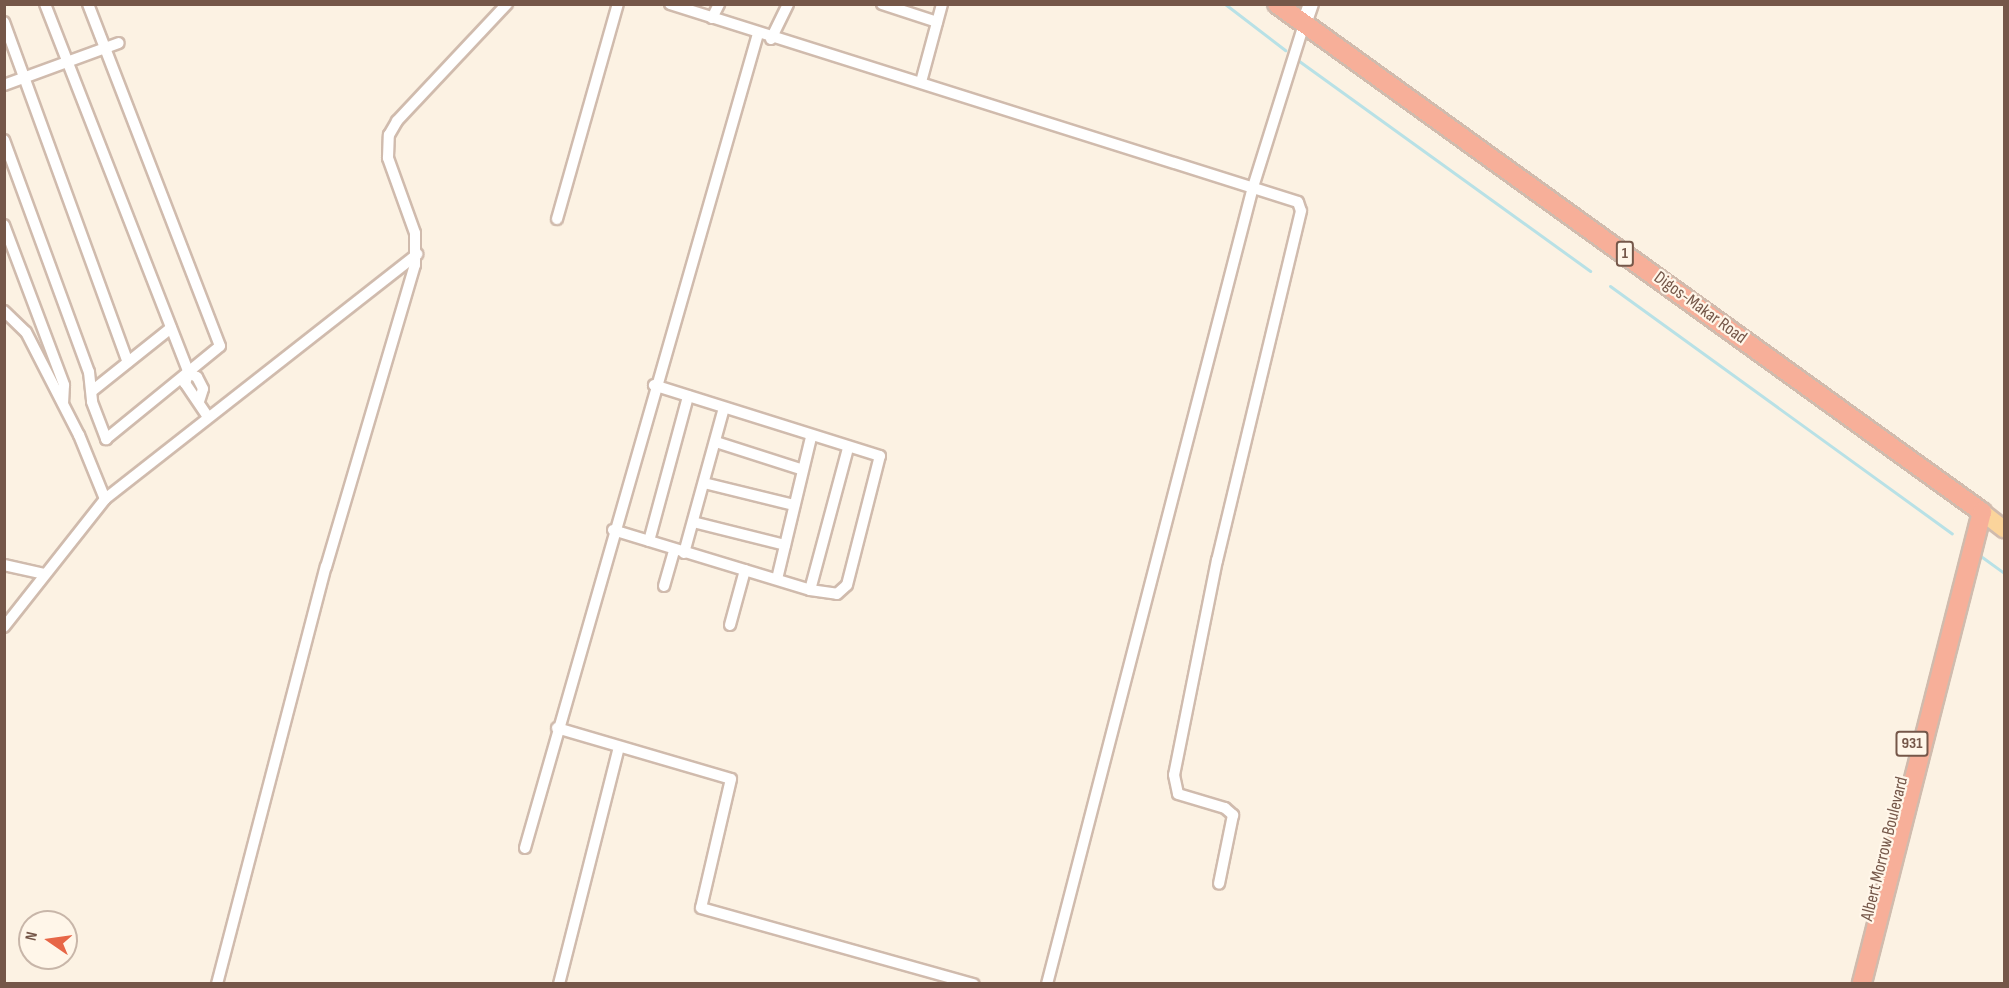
<!DOCTYPE html>
<html>
<head>
<meta charset="utf-8">
<style>
  body { margin:0 }
  #map { position:relative; width:2009px; height:988px; overflow:hidden; background:#fcf2e3; font-family:"Sofia Sans Condensed",sans-serif }
  div>[style] { position:absolute }
  .stream>* { height:3px; margin:-1.5px; padding:0 1.5px; transform-origin:1.5px; border-radius:1.5px; background:#b8e1e6 }
  .roads { filter:drop-shadow(2px 0 #d0bbad) drop-shadow(-2px 0 #d0bbad) drop-shadow(0 2px #d0bbad) drop-shadow(0 -2px #d0bbad) }
  .street>* { height:10px; margin:-5px; padding:0 5px; transform-origin:5px; border-radius:5px; background:#fff }
  .secondary>* { height:14px; margin:-7px; padding:0 7px; transform-origin:7px; border-radius:7px; background:#fff }
  .primary>* { height:16px; margin:-8px; padding:0 8px; transform-origin:8px; border-radius:8px; background:#fbd49b }
  .highway>* { height:18px; margin:-9px; padding:0 9px; transform-origin:9px; border-radius:9px; background:#f7af99 }
  span { translate:-50% -50%; white-space:nowrap; text-align:center; line-height:1.15; -webkit-text-stroke:4.5px #fff6e9; paint-order:stroke }
  .shield-label span { padding:2px 4px; background:#fff6e9; border:2px solid; border-radius:4px; -webkit-text-stroke-width:0 }
  .shield-label { font-size:16px; color:#755749; font-weight:700 }
  .street-label { font-size:18px; color:#755749 }
  .frame { position:absolute; inset:0; border:6px solid #755749; pointer-events:none }
  .north { position:absolute; left:18px; top:910px; width:60px; height:60px; box-sizing:border-box; background:#fff6e9; border:2px solid #c8b6a9; border-radius:50%; rotate:283deg; font-size:16px; font-weight:700; line-height:24px; text-align:center; color:#755749 }
  .north::after { content:''; display:block; margin:auto; width:21px; height:27px; background:#e76647; clip-path:polygon(50% 0,100% 100%,50% 72%,0 100%) }
</style>
</head>
<body>
<div id="map">
  <div class="stream">
    <div style="left:1225px;top:4px;width:76px;rotate:37.5deg"></div>
    <div style="left:1299px;top:61px;width:359px;rotate:35.8deg"></div>
    <div style="left:1610px;top:286px;width:422px;rotate:35.9deg"></div>
    <div style="left:1982px;top:557px;width:27px;rotate:36deg"></div>
  </div>
  <div class="roads">
    <div class="street">
      <div style="left:45px;top:4px;width:396px;rotate:68.7deg"></div>
      <div style="left:189px;top:373px;width:11px;rotate:112deg"></div>
      <div style="left:185px;top:383px;width:41px;rotate:55.9deg"></div>
      <div style="left:670px;top:4px;width:658px;rotate:17.5deg"></div>
      <div style="left:1298px;top:202px;width:9px;rotate:72deg"></div>
      <div style="left:1301px;top:211px;width:359px;rotate:103.5deg"></div>
      <div style="left:1217px;top:560px;width:219px;rotate:101.3deg"></div>
      <div style="left:1174px;top:775px;width:19px;rotate:78deg"></div>
      <div style="left:1178px;top:794px;width:49px;rotate:16.6deg"></div>
      <div style="left:1225px;top:808px;width:11px;rotate:41deg"></div>
      <div style="left:1233px;top:815px;width:70px;rotate:101.5deg"></div>
      <div style="left:882px;top:4px;width:58px;rotate:18.1deg"></div>
      <div style="left:712px;top:18px;width:16px;rotate:-63deg"></div>
      <div style="left:4px;top:22px;width:362px;rotate:70deg"></div>
      <div style="left:771px;top:39px;width:39px;rotate:-64deg"></div>
      <div style="left:921px;top:82px;width:81px;rotate:-74.9deg"></div>
      <div style="left:4px;top:85px;width:122px;rotate:-20.1deg"></div>
      <div style="left:4px;top:140px;width:247px;rotate:69.9deg"></div>
      <div style="left:89px;top:372px;width:30px;rotate:84deg"></div>
      <div style="left:92px;top:402px;width:40px;rotate:69deg"></div>
      <div style="left:106px;top:439px;width:147px;rotate:-39.2deg"></div>
      <div style="left:220px;top:346px;width:367px;rotate:-111.1deg"></div>
      <div style="left:557px;top:219px;width:223px;rotate:-74.2deg"></div>
      <div style="left:4px;top:225px;width:171px;rotate:69.4deg"></div>
      <div style="left:64px;top:385px;width:18px;rotate:93deg"></div>
      <div style="left:4px;top:311px;width:30px;rotate:44deg"></div>
      <div style="left:26px;top:332px;width:116px;rotate:62.8deg"></div>
      <div style="left:79px;top:435px;width:69px;rotate:67.9deg"></div>
      <div style="left:189px;top:373px;width:9px;rotate:27deg"></div>
      <div style="left:197px;top:377px;width:13px;rotate:63deg"></div>
      <div style="left:203px;top:389px;width:13px;rotate:108deg"></div>
      <div style="left:92px;top:391px;width:101px;rotate:-38.6deg"></div>
      <div style="left:716px;top:442px;width:91px;rotate:17.8deg"></div>
      <div style="left:704px;top:483px;width:93px;rotate:13.7deg"></div>
      <div style="left:693px;top:522px;width:95px;rotate:14deg"></div>
      <div style="left:613px;top:530px;width:206px;rotate:16.9deg"></div>
      <div style="left:810px;top:590px;width:27px;rotate:8deg"></div>
      <div style="left:837px;top:594px;width:13px;rotate:-42deg"></div>
      <div style="left:847px;top:585px;width:133px;rotate:-75.7deg"></div>
      <div style="left:880px;top:456px;width:237px;rotate:-162.6deg"></div>
      <div style="left:649px;top:541px;width:150px;rotate:-74.9deg"></div>
      <div style="left:684px;top:553px;width:150px;rotate:-74.6deg"></div>
      <div style="left:4px;top:565px;width:42px;rotate:12.4deg"></div>
      <div style="left:777px;top:579px;width:146px;rotate:-76.5deg"></div>
      <div style="left:664px;top:586px;width:37px;rotate:-74deg"></div>
      <div style="left:810px;top:590px;width:147px;rotate:-75deg"></div>
      <div style="left:730px;top:625px;width:57px;rotate:-74.7deg"></div>
      <div style="left:4px;top:627px;width:163px;rotate:-51.7deg"></div>
      <div style="left:105px;top:499px;width:397px;rotate:-38.1deg"></div>
      <div style="left:557px;top:728px;width:181px;rotate:16.3deg"></div>
      <div style="left:731px;top:779px;width:132px;rotate:103.1deg"></div>
      <div style="left:701px;top:908px;width:283px;rotate:15.6deg"></div>
      <div style="left:525px;top:848px;width:847px;rotate:-74.03deg"></div>
      <div style="left:217px;top:984px;width:431px;rotate:-75.4deg"></div>
      <div style="left:326px;top:567px;width:315px;rotate:-73.6deg"></div>
      <div style="left:415px;top:265px;width:32px;rotate:-90deg"></div>
      <div style="left:415px;top:233px;width:80px;rotate:-109.8deg"></div>
      <div style="left:388px;top:158px;width:23px;rotate:-88deg"></div>
      <div style="left:389px;top:135px;width:16px;rotate:-60deg"></div>
      <div style="left:397px;top:121px;width:161px;rotate:-46.8deg"></div>
      <div style="left:559px;top:984px;width:244px;rotate:-75.8deg"></div>
      <div style="left:1047px;top:984px;width:823px;rotate:-75.51deg"></div>
      <div style="left:1253px;top:187px;width:171px;rotate:-72.6deg"></div>
    </div>
    <div class="secondary">
      <div style="left:1304px;top:24px;width:21px;rotate:-71deg"></div>
    </div>
    <div class="primary">
      <div style="left:1982px;top:512px;width:28px;rotate:38deg"></div>
    </div>
    <div class="highway">
      <div style="left:1277px;top:4px;width:869px;rotate:35.78deg"></div>
      <div style="left:1982px;top:512px;width:487px;rotate:104.3deg"></div>
    </div>
  </div>
  <div class="shield-label">
    <span style="left:1625px;top:254px">1</span>
    <span style="left:1912px;top:744px">931</span>
  </div>
  <div class="street-label">
    <span style="left:1700px;top:308px;rotate:36deg">Digos-Makar Road</span>
    <span style="left:1885px;top:849px;rotate:-76deg">Albert Morrow Boulevard</span>
  </div>
  <div class="frame"></div>
  <div class="north">N</div>
</div>
</body>
</html>
